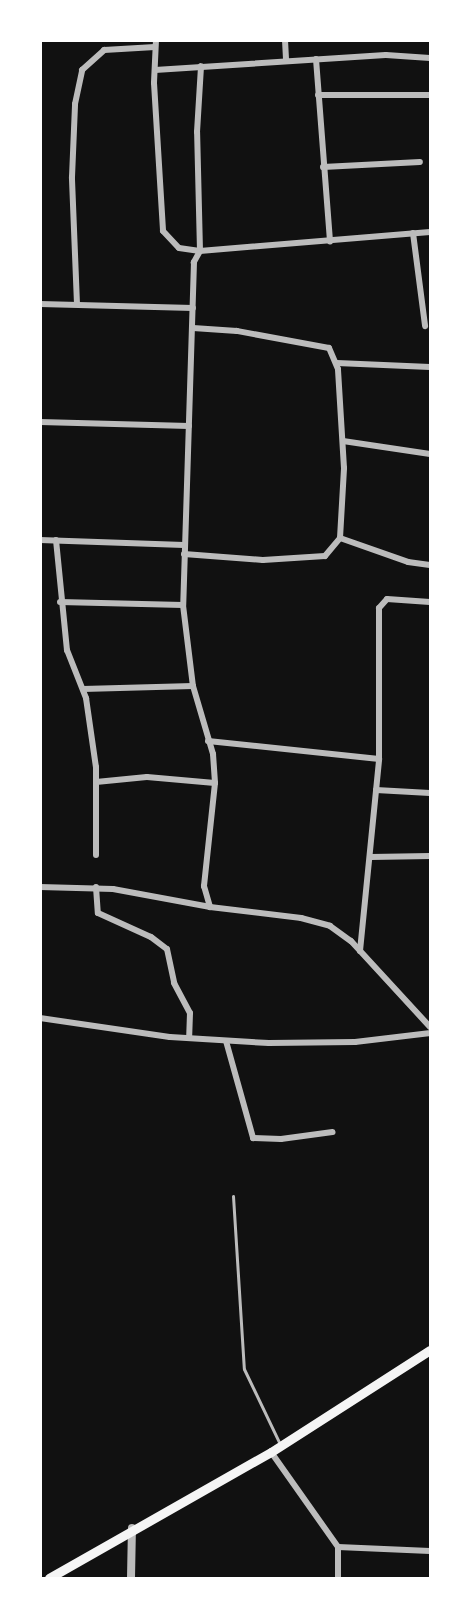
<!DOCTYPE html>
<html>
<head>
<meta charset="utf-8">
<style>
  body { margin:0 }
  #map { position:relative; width:471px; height:1619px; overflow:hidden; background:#111; font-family:"Zilla Slab",serif }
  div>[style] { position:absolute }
  .service>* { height:3px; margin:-1.5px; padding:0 1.5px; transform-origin:1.5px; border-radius:1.5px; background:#bcbcbc }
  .minor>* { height:6px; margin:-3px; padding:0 3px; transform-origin:3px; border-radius:3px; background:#bcbcbc }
  .tertiary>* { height:8px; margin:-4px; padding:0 4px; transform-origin:4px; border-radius:4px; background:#bcbcbc }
  .secondary>* { height:9px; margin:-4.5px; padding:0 4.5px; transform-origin:4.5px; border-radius:4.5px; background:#f5f5f5 }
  span { translate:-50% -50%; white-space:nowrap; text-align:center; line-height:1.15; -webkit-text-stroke:6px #fff; paint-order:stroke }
  .frame { position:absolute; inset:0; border:42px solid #fff; pointer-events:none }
</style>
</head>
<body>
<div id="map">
  <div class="service">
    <div style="left:233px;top:1196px;width:173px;rotate:86.4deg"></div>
    <div style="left:244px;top:1369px;width:83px;rotate:64.4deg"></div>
  </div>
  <div class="minor">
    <div style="left:156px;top:40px;width:43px;rotate:92.7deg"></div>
    <div style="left:154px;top:83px;width:148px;rotate:86.5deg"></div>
    <div style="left:163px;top:231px;width:23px;rotate:47deg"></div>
    <div style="left:179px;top:248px;width:21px;rotate:8deg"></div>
    <div style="left:200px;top:251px;width:119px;rotate:-91.4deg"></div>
    <div style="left:197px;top:132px;width:66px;rotate:-86.5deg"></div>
    <div style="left:285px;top:40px;width:20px;rotate:87deg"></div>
    <div style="left:316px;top:59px;width:183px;rotate:85.6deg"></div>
    <div style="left:155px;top:70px;width:231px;rotate:-3.7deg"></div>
    <div style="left:386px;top:55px;width:44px;rotate:3.9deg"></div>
    <div style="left:318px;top:95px;width:112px"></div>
    <div style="left:323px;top:167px;width:97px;rotate:-3deg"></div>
    <div style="left:430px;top:232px;width:231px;rotate:175.3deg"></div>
    <div style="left:200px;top:251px;width:13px;rotate:119deg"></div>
    <div style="left:194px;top:262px;width:343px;rotate:91.8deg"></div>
    <div style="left:183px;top:605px;width:82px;rotate:83deg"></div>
    <div style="left:193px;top:686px;width:71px;rotate:73.6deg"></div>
    <div style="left:213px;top:754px;width:29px;rotate:86deg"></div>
    <div style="left:215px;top:783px;width:104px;rotate:96.1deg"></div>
    <div style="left:204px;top:886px;width:22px;rotate:74deg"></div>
    <div style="left:210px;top:907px;width:92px;rotate:6.9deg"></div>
    <div style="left:301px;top:918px;width:30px;rotate:15deg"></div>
    <div style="left:330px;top:926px;width:26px;rotate:36deg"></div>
    <div style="left:351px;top:941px;width:117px;rotate:47.4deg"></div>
    <div style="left:413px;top:233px;width:94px;rotate:82.6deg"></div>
    <div style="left:40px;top:304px;width:153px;rotate:1.5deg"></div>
    <div style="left:77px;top:304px;width:127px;rotate:-92.3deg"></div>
    <div style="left:72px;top:177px;width:73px;rotate:-87.6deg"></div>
    <div style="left:75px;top:104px;width:35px;rotate:-78deg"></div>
    <div style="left:82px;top:70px;width:30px;rotate:-42deg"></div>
    <div style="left:104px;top:50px;width:51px;rotate:-3.4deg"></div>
    <div style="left:337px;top:363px;width:93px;rotate:2.5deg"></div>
    <div style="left:40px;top:422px;width:149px;rotate:1.5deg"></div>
    <div style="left:343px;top:441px;width:88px;rotate:8.5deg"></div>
    <div style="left:340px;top:538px;width:72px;rotate:19.4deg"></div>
    <div style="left:408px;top:562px;width:22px;rotate:8deg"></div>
    <div style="left:40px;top:540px;width:144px;rotate:2deg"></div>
    <div style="left:56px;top:540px;width:111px;rotate:84.3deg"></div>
    <div style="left:67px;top:650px;width:52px;rotate:68.4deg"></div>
    <div style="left:86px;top:698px;width:70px;rotate:81.8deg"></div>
    <div style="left:96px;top:767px;width:88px;rotate:90deg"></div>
    <div style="left:184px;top:554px;width:79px;rotate:4.3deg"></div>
    <div style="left:263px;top:560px;width:62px;rotate:-3.7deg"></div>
    <div style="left:325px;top:556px;width:23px;rotate:-50deg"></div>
    <div style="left:340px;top:538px;width:70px;rotate:-86.7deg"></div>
    <div style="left:344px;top:468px;width:99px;rotate:-93.5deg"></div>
    <div style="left:338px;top:369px;width:23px;rotate:-113deg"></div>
    <div style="left:329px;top:348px;width:94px;rotate:-169.5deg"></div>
    <div style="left:237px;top:331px;width:44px;rotate:-176.1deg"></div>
    <div style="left:60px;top:602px;width:123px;rotate:1.4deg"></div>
    <div style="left:83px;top:689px;width:110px;rotate:-1.6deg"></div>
    <div style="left:208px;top:741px;width:172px;rotate:6deg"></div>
    <div style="left:96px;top:782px;width:51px;rotate:-5.6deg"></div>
    <div style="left:147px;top:777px;width:68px;rotate:5deg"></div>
    <div style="left:376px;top:790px;width:54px;rotate:3.2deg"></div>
    <div style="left:371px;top:857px;width:59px;rotate:-1deg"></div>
    <div style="left:40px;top:887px;width:73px;rotate:1.6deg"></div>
    <div style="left:113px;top:889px;width:99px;rotate:10.5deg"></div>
    <div style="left:96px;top:887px;width:26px;rotate:86deg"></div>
    <div style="left:98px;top:913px;width:58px;rotate:24.4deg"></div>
    <div style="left:151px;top:937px;width:20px;rotate:37deg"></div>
    <div style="left:167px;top:949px;width:35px;rotate:78deg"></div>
    <div style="left:174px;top:983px;width:34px;rotate:62deg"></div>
    <div style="left:190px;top:1013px;width:25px;rotate:92deg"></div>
    <div style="left:360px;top:951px;width:193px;rotate:-84.3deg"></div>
    <div style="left:379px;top:759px;width:151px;rotate:-90deg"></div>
    <div style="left:379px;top:608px;width:12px;rotate:-48deg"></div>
    <div style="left:387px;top:599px;width:43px;rotate:4deg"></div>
    <div style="left:40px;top:1018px;width:131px;rotate:8.3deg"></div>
    <div style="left:170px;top:1037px;width:99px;rotate:3.5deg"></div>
    <div style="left:269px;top:1043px;width:86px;rotate:-0.7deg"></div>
    <div style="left:355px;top:1042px;width:76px;rotate:-6.8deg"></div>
    <div style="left:226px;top:1041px;width:101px;rotate:74.4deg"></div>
    <div style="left:253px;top:1138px;width:28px;rotate:2deg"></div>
    <div style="left:281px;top:1139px;width:52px;rotate:-7.7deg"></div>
    <div style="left:271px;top:1452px;width:116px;rotate:54.8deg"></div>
    <div style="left:338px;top:1547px;width:92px;rotate:2.5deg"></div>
    <div style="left:338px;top:1578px;width:31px;rotate:-90deg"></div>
  </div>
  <div class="tertiary">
    <div style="left:131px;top:1578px;width:50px;rotate:-88.9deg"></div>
  </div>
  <div class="secondary">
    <div style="left:49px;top:1578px;width:255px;rotate:-29.6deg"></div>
    <div style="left:271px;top:1452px;width:189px;rotate:-32.7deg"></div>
  </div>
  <div class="frame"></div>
</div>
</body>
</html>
